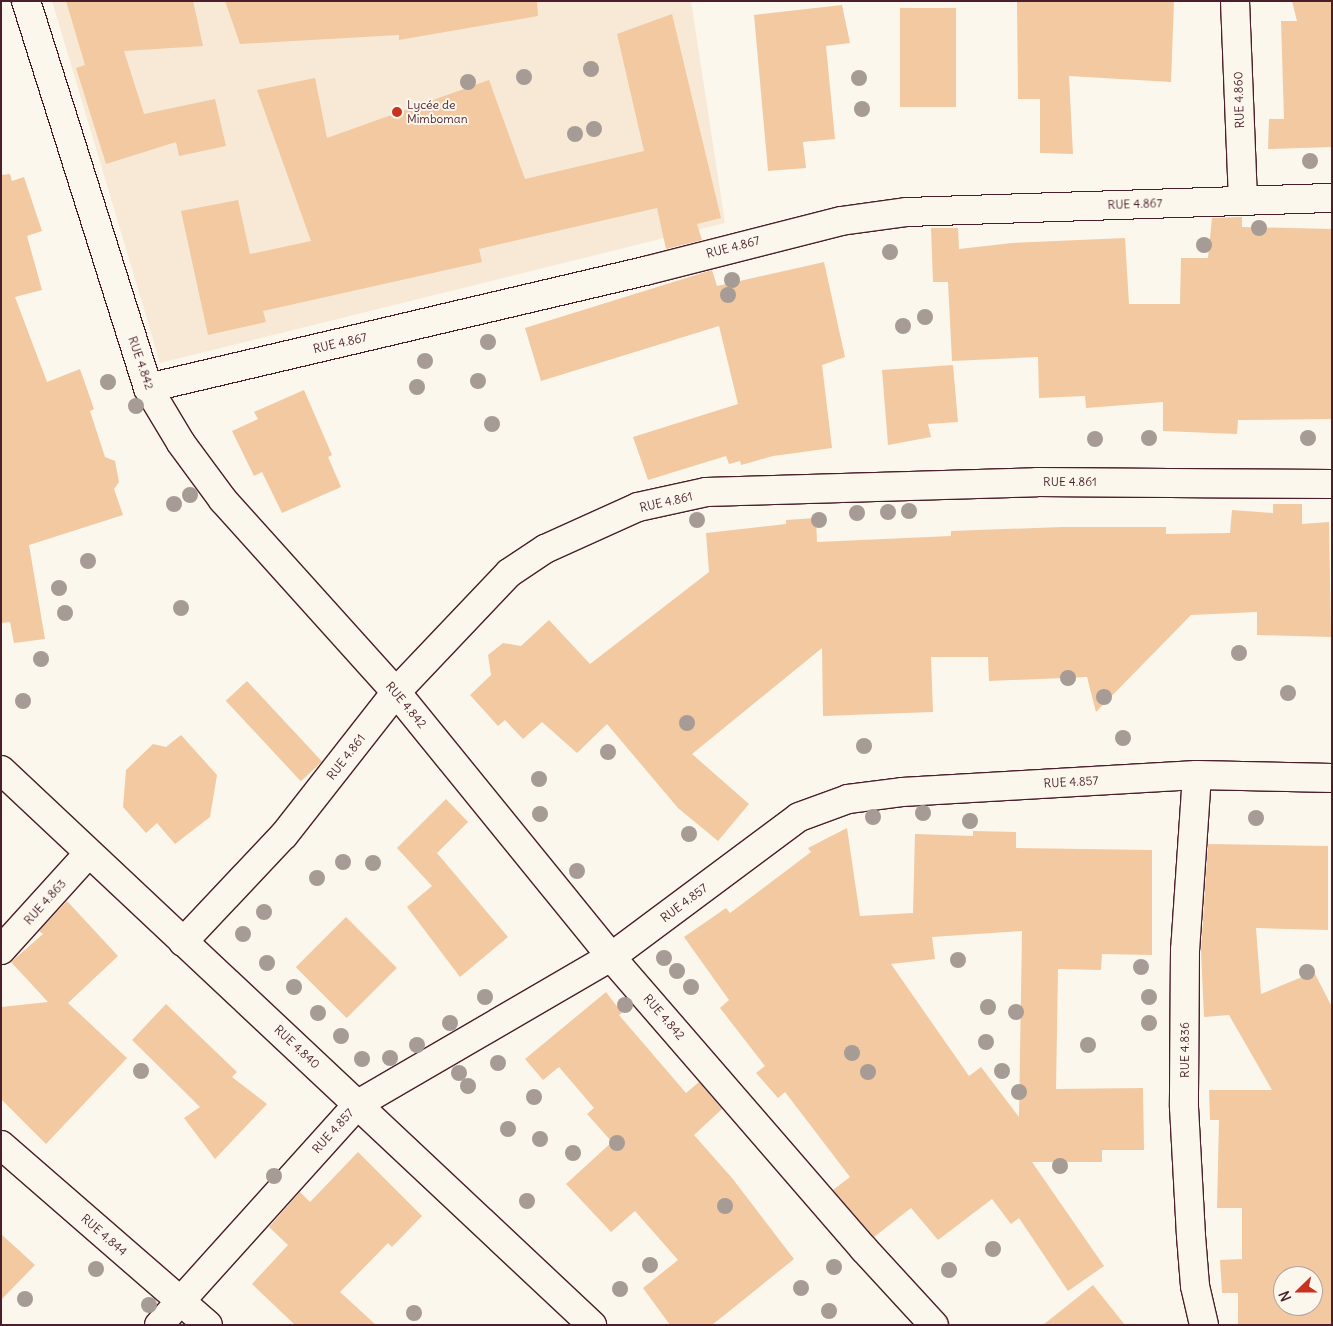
<!DOCTYPE html>
<html>
<head>
<meta charset="utf-8">
<style>
  body { margin:0 }
  #map { position:relative; width:1333px; height:1326px; overflow:hidden; background:#fbf7ec; font-family:Delius,sans-serif }
  div>[style] { position:absolute }
  .built>* { inset:0; background:#f8e9d6 }
  .building>* { inset:0; background:#f2c9a1; transform-origin:0 0 }
  .roads { filter:drop-shadow(1px 0 #4a1f2b) drop-shadow(-1px 0 #4a1f2b) drop-shadow(0 1px #4a1f2b) drop-shadow(0 -1px #4a1f2b) }
  .street>* { height:28px; margin:-14px; padding:0 14px; transform-origin:14px; border-radius:14px; background:#fbf7ec }
  .trees>* { width:16px; height:16px; margin:-8px; border-radius:50%; background:#a69c95 }
  .dots>* { width:14px; height:14px; translate:-50% -50%; box-sizing:border-box; border:2px solid #fbf7ec; border-radius:50% }
  span { translate:-50% -50%; white-space:nowrap; text-align:center; line-height:1.15; -webkit-text-stroke:4px #fbf7ec; paint-order:stroke }
  .street-label { font-size:12px; color:#4a1f2b }
  .poi-label { font-size:12px; color:#4a1f2b }
  .left { translate:0 -50%; text-align:left }
  .frame { position:absolute; inset:0; border:2px solid #4a1f2b; pointer-events:none }
  .north { position:absolute; left:1273px; top:1266px; width:50px; height:50px; box-sizing:border-box; background:#fbf7ec; border:1px solid #b4a19f; border-radius:50%; rotate:248deg; font-size:14px; font-weight:700; line-height:20px; text-align:center; color:#4a1f2b }
  .north::after { content:''; display:block; margin:auto; width:18px; height:22px; background:#c8321e; clip-path:polygon(50% 0,100% 100%,50% 72%,0 100%) }
</style>
</head>
<body>
<div id="map">
  <div class="built">
    <div style="clip-path:polygon(52px 1px,691px 1px,725px 223px,160px 363px)"></div>
  </div>
  <div class="building">
    <div style="clip-path:polygon(66px 1px,193px 1px,203px 46px,124px 51px,144px 114px,215px 99px,226px 146px,179px 156px,176px 142px,106px 164px,76px 68px,85px 65px)"></div>
    <div style="clip-path:polygon(225px 1px,537px 1px,538px 16px,399px 40px,399px 35px,240px 44px)"></div>
    <div style="clip-path:polygon(1017px 1px,1174px 1px,1171px 82px,1069px 76px,1073px 154px,1040px 153px,1040px 99px,1018px 99px)"></div>
    <div style="clip-path:polygon(1292px 1px,1332px 1px,1332px 147px,1268px 149px,1269px 119px,1284px 119px,1281px 21px,1297px 21px)"></div>
    <div style="clip-path:polygon(842px 5px,850px 43px,826px 46px,835px 139px,803px 142px,806px 168px,768px 171px,754px 15px)"></div>
    <div style="left:900px;top:8px;width:56px;height:99px"></div>
    <div style="clip-path:polygon(672px 14px,721px 218px,697px 224px,702px 240px,666px 249px,657px 208px,479px 249px,482px 262px,263px 311px,266px 322px,208px 335px,181px 211px,238px 200px,250px 254px,311px 241px,257px 90px,315px 78px,327px 138px,489px 80px,525px 179px,644px 151px,617px 34px)"></div>
    <div style="clip-path:polygon(10px 174px,12px 181px,24px 177px,42px 231px,27px 236px,42px 290px,15px 297px,47px 382px,80px 369px,94px 409px,90px 411px,105px 457px,115px 461px,119px 482px,114px 489px,123px 515px,29px 545px,45px 639px,14px 643px,10px 622px,1px 623px,1px 175px)"></div>
    <div style="clip-path:polygon(1242px 217px,1242px 227px,1332px 229px,1332px 419px,1238px 420px,1237px 434px,1163px 431px,1163px 402px,1086px 408px,1085px 396px,1039px 398px,1038px 357px,952px 361px,948px 282px,933px 282px,931px 228px,958px 228px,959px 249px,1012px 243px,1125px 238px,1129px 304px,1180px 304px,1181px 258px,1208px 258px,1212px 218px)"></div>
    <div style="clip-path:polygon(824px 262px,845px 357px,822px 365px,832px 448px,773px 456px,741px 465px,740px 461px,729px 464px,726px 456px,648px 480px,633px 437px,738px 404px,719px 326px,541px 381px,525px 328px,712px 270px,717px 286px)"></div>
    <div style="clip-path:polygon(953px 365px,958px 422px,928px 424px,931px 437px,888px 445px,882px 370px)"></div>
    <div style="clip-path:polygon(304px 390px,332px 455px,328px 457px,341px 487px,282px 513px,262px 472px,254px 476px,232px 431px,258px 419px,254px 412px)"></div>
    <div style="clip-path:polygon(1273px 504px,1302px 504px,1302px 524px,1329px 522px,1331px 637px,1257px 635px,1257px 612px,1191px 615px,1096px 712px,1087px 677px,989px 681px,988px 657px,931px 657px,933px 712px,823px 716px,822px 648px,692px 754px,749px 804px,718px 841px,678px 808px,607px 724px,577px 753px,542px 722px,523px 739px,505px 720px,498px 726px,470px 695px,491px 675px,488px 655px,503px 643px,521px 646px,549px 620px,590px 664px,709px 572px,706px 533px,786px 524px,786px 520px,816px 518px,817px 542px,951px 536px,951px 531px,1062px 527px,1166px 527px,1166px 534px,1230px 533px,1232px 510px,1273px 513px)"></div>
    <div style="left:247px;top:681px;width:110px;height:29px;rotate:47deg"></div>
    <div style="clip-path:polygon(181px 735px,217px 775px,210px 817px,175px 844px,157px 823px,146px 833px,123px 807px,126px 770px,153px 744px,166px 747px)"></div>
    <div style="clip-path:polygon(446px 799px,468px 822px,437px 853px,508px 937px,460px 977px,407px 907px,432px 886px,397px 848px)"></div>
    <div style="clip-path:polygon(evenodd,847px 828px,860px 916px,913px 913px,915px 834px,973px 836px,973px 831px,1016px 832px,1016px 848px,1152px 850px,1152px 955px,1102px 954px,1101px 970px,1058px 969px,1056px 1089px,1143px 1088px,1144px 1150px,1102px 1150px,1102px 1162px,1032px 1162px,1104px 1266px,1068px 1291px,1019px 1218px,1011px 1224px,992px 1199px,938px 1240px,911px 1208px,874px 1237px,833px 1190px,850px 1177px,785px 1092px,778px 1098px,756px 1073px,765px 1066px,720px 1008px,729px 1000px,684px 937px,726px 908px,730px 913px,811px 852px,808px 848px,847px 828px,1022px 931px,1019px 1117px,981px 1067px,969px 1076px,891px 964px,935px 959px,932px 937px,1022px 931px)"></div>
    <div style="clip-path:polygon(evenodd,1208px 844px,1328px 846px,1328px 930px,1256px 928px,1261px 994px,1314px 972px,1332px 1007px,1332px 1325px,1238px 1325px,1238px 1293px,1222px 1293px,1220px 1260px,1242px 1259px,1242px 1208px,1217px 1208px,1219px 1120px,1210px 1120px,1209px 1090px,1272px 1090px,1229px 1015px,1204px 1017px,1201px 951px,1208px 844px,1283px 1276px,1313px 1276px,1313px 1306px,1283px 1306px,1283px 1276px)"></div>
    <div style="clip-path:polygon(67px 901px,118px 956px,68px 1003px,127px 1058px,46px 1144px,1px 1099px,1px 1007px,48px 1002px,11px 962px,43px 934px,39px 931px)"></div>
    <div style="left:346px;top:917px;width:72px;height:71px;rotate:45deg"></div>
    <div style="clip-path:polygon(606px 992px,622px 1013px,619px 1015px,686px 1093px,699px 1082px,722px 1109px,694px 1135px,732px 1178px,794px 1259px,712px 1325px,670px 1325px,643px 1288px,678px 1260px,635px 1211px,611px 1232px,566px 1184px,612px 1142px,587px 1114px,594px 1108px,559px 1067px,543px 1080px,525px 1059px)"></div>
    <div style="clip-path:polygon(166px 1004px,237px 1072px,232px 1077px,267px 1104px,215px 1159px,184px 1118px,200px 1107px,132px 1040px)"></div>
    <div style="clip-path:polygon(358px 1152px,422px 1216px,392px 1247px,388px 1243px,340px 1292px,376px 1325px,295px 1325px,252px 1284px,288px 1245px,269px 1227px,300px 1192px,310px 1202px)"></div>
    <div style="clip-path:polygon(1px 1234px,35px 1265px,1px 1300px)"></div>
    <div style="clip-path:polygon(1093px 1285px,1125px 1325px,1043px 1325px)"></div>
  </div>
  <div class="roads">
    <div class="street">
      <div style="left:26px;top:1px;width:406px;rotate:72.5deg"></div>
      <div style="left:148px;top:388px;width:64px;rotate:59deg"></div>
      <div style="left:181px;top:443px;width:71px;rotate:53.6deg"></div>
      <div style="left:223px;top:500px;width:258px;rotate:48deg"></div>
      <div style="left:396px;top:692px;width:341px;rotate:50.9deg"></div>
      <div style="left:611px;top:957px;width:386px;rotate:49.1deg"></div>
      <div style="left:864px;top:1249px;width:103px;rotate:47.4deg"></div>
      <div style="left:1235px;top:1px;width:199px;rotate:87.7deg"></div>
      <div style="left:148px;top:388px;width:511px;rotate:-13.25deg"></div>
      <div style="left:645px;top:271px;width:202px;rotate:-14.3deg"></div>
      <div style="left:841px;top:221px;width:67px;rotate:-7.8deg"></div>
      <div style="left:907px;top:212px;width:425px;rotate:-1.9deg"></div>
      <div style="left:1px;top:770px;width:811px;rotate:43.2deg"></div>
      <div style="left:1197px;top:775px;width:175px;rotate:93.9deg"></div>
      <div style="left:1185px;top:950px;width:157px;rotate:90.4deg"></div>
      <div style="left:1184px;top:1107px;width:129px;rotate:86.9deg"></div>
      <div style="left:1191px;top:1236px;width:50px;rotate:85.4deg"></div>
      <div style="left:1195px;top:1286px;width:40px;rotate:77deg"></div>
      <div style="left:183px;top:942px;width:147px;rotate:-46.7deg"></div>
      <div style="left:284px;top:835px;width:182px;rotate:-51.9deg"></div>
      <div style="left:396px;top:692px;width:164px;rotate:-46.5deg"></div>
      <div style="left:509px;top:573px;width:43px;rotate:-33.7deg"></div>
      <div style="left:545px;top:549px;width:102px;rotate:-24.3deg"></div>
      <div style="left:638px;top:507px;width:70px;rotate:-12.4deg"></div>
      <div style="left:706px;top:492px;width:331px;rotate:-1.7deg"></div>
      <div style="left:1037px;top:482px;width:295px;rotate:0.4deg"></div>
      <div style="left:1px;top:950px;width:130px;rotate:-47.8deg"></div>
      <div style="left:1px;top:1145px;width:274px;rotate:41deg"></div>
      <div style="left:159px;top:1325px;width:297px;rotate:-48deg"></div>
      <div style="left:358px;top:1104px;width:293px;rotate:-30.2deg"></div>
      <div style="left:611px;top:957px;width:234px;rotate:-36.7deg"></div>
      <div style="left:799px;top:817px;width:52px;rotate:-20.2deg"></div>
      <div style="left:848px;top:799px;width:54px;rotate:-7.4deg"></div>
      <div style="left:902px;top:792px;width:295px;rotate:-3.3deg"></div>
      <div style="left:1197px;top:775px;width:135px;rotate:1.3deg"></div>
    </div>
  </div>
  <div class="trees">
    <div style="left:591px;top:69px"></div>
    <div style="left:524px;top:77px"></div>
    <div style="left:859px;top:78px"></div>
    <div style="left:468px;top:82px"></div>
    <div style="left:862px;top:109px"></div>
    <div style="left:594px;top:129px"></div>
    <div style="left:575px;top:134px"></div>
    <div style="left:1310px;top:161px"></div>
    <div style="left:1259px;top:228px"></div>
    <div style="left:1204px;top:245px"></div>
    <div style="left:890px;top:252px"></div>
    <div style="left:732px;top:280px"></div>
    <div style="left:728px;top:295px"></div>
    <div style="left:925px;top:317px"></div>
    <div style="left:903px;top:326px"></div>
    <div style="left:488px;top:342px"></div>
    <div style="left:425px;top:361px"></div>
    <div style="left:478px;top:381px"></div>
    <div style="left:108px;top:382px"></div>
    <div style="left:417px;top:387px"></div>
    <div style="left:136px;top:406px"></div>
    <div style="left:492px;top:424px"></div>
    <div style="left:1149px;top:438px"></div>
    <div style="left:1308px;top:438px"></div>
    <div style="left:1095px;top:439px"></div>
    <div style="left:190px;top:495px"></div>
    <div style="left:174px;top:504px"></div>
    <div style="left:909px;top:511px"></div>
    <div style="left:888px;top:512px"></div>
    <div style="left:857px;top:513px"></div>
    <div style="left:697px;top:520px"></div>
    <div style="left:819px;top:520px"></div>
    <div style="left:88px;top:561px"></div>
    <div style="left:59px;top:588px"></div>
    <div style="left:181px;top:608px"></div>
    <div style="left:65px;top:613px"></div>
    <div style="left:1239px;top:653px"></div>
    <div style="left:41px;top:659px"></div>
    <div style="left:1068px;top:678px"></div>
    <div style="left:1288px;top:693px"></div>
    <div style="left:1104px;top:697px"></div>
    <div style="left:23px;top:701px"></div>
    <div style="left:687px;top:723px"></div>
    <div style="left:1123px;top:738px"></div>
    <div style="left:864px;top:746px"></div>
    <div style="left:608px;top:752px"></div>
    <div style="left:539px;top:779px"></div>
    <div style="left:923px;top:813px"></div>
    <div style="left:540px;top:814px"></div>
    <div style="left:873px;top:817px"></div>
    <div style="left:1256px;top:818px"></div>
    <div style="left:970px;top:821px"></div>
    <div style="left:689px;top:834px"></div>
    <div style="left:343px;top:862px"></div>
    <div style="left:373px;top:863px"></div>
    <div style="left:577px;top:871px"></div>
    <div style="left:317px;top:878px"></div>
    <div style="left:264px;top:912px"></div>
    <div style="left:243px;top:934px"></div>
    <div style="left:664px;top:958px"></div>
    <div style="left:958px;top:960px"></div>
    <div style="left:267px;top:963px"></div>
    <div style="left:1141px;top:967px"></div>
    <div style="left:677px;top:971px"></div>
    <div style="left:1307px;top:972px"></div>
    <div style="left:294px;top:987px"></div>
    <div style="left:691px;top:987px"></div>
    <div style="left:485px;top:997px"></div>
    <div style="left:1149px;top:997px"></div>
    <div style="left:625px;top:1005px"></div>
    <div style="left:988px;top:1007px"></div>
    <div style="left:1016px;top:1012px"></div>
    <div style="left:318px;top:1013px"></div>
    <div style="left:450px;top:1023px"></div>
    <div style="left:1149px;top:1023px"></div>
    <div style="left:341px;top:1036px"></div>
    <div style="left:986px;top:1042px"></div>
    <div style="left:417px;top:1045px"></div>
    <div style="left:1088px;top:1045px"></div>
    <div style="left:852px;top:1053px"></div>
    <div style="left:390px;top:1058px"></div>
    <div style="left:362px;top:1059px"></div>
    <div style="left:498px;top:1063px"></div>
    <div style="left:141px;top:1071px"></div>
    <div style="left:1002px;top:1071px"></div>
    <div style="left:868px;top:1072px"></div>
    <div style="left:459px;top:1073px"></div>
    <div style="left:468px;top:1086px"></div>
    <div style="left:1019px;top:1092px"></div>
    <div style="left:534px;top:1097px"></div>
    <div style="left:508px;top:1129px"></div>
    <div style="left:540px;top:1139px"></div>
    <div style="left:617px;top:1143px"></div>
    <div style="left:573px;top:1153px"></div>
    <div style="left:1060px;top:1166px"></div>
    <div style="left:274px;top:1176px"></div>
    <div style="left:527px;top:1201px"></div>
    <div style="left:725px;top:1206px"></div>
    <div style="left:993px;top:1249px"></div>
    <div style="left:650px;top:1265px"></div>
    <div style="left:834px;top:1267px"></div>
    <div style="left:96px;top:1269px"></div>
    <div style="left:949px;top:1270px"></div>
    <div style="left:801px;top:1288px"></div>
    <div style="left:620px;top:1289px"></div>
    <div style="left:25px;top:1299px"></div>
    <div style="left:149px;top:1305px"></div>
    <div style="left:829px;top:1311px"></div>
    <div style="left:414px;top:1313px"></div>
  </div>
  <div class="dots">
    <div style="left:397px;top:112px;background:#c8321e"></div>
  </div>
  <div class="street-label">
    <span style="left:1239px;top:100px;rotate:-92deg">RUE 4.860</span>
    <span style="left:1135px;top:204px;rotate:-2deg">RUE 4.867</span>
    <span style="left:733px;top:247px;rotate:-15deg">RUE 4.867</span>
    <span style="left:340px;top:343px;rotate:-13deg">RUE 4.867</span>
    <span style="left:141px;top:363px;rotate:71deg">RUE 4.842</span>
    <span style="left:1070px;top:482px">RUE 4.861</span>
    <span style="left:666px;top:502px;rotate:-13deg">RUE 4.861</span>
    <span style="left:406px;top:705px;rotate:50deg">RUE 4.842</span>
    <span style="left:346px;top:757px;rotate:-52deg">RUE 4.861</span>
    <span style="left:1071px;top:782px;rotate:-3deg">RUE 4.857</span>
    <span style="left:45px;top:902px;rotate:-48deg">RUE 4.863</span>
    <span style="left:684px;top:903px;rotate:-37deg">RUE 4.857</span>
    <span style="left:664px;top:1017px;rotate:49deg">RUE 4.842</span>
    <span style="left:297px;top:1047px;rotate:43deg">RUE 4.840</span>
    <span style="left:1185px;top:1050px;rotate:-90deg">RUE 4.836</span>
    <span style="left:333px;top:1131px;rotate:-48deg">RUE 4.857</span>
    <span style="left:104px;top:1235px;rotate:41deg">RUE 4.844</span>
  </div>
  <div class="poi-label">
    <span class="left" style="left:407px;top:112px">Lycée de<br>Mimboman</span>
  </div>
  <div class="frame"></div>
  <div class="north">N</div>
</div>
</body>
</html>
